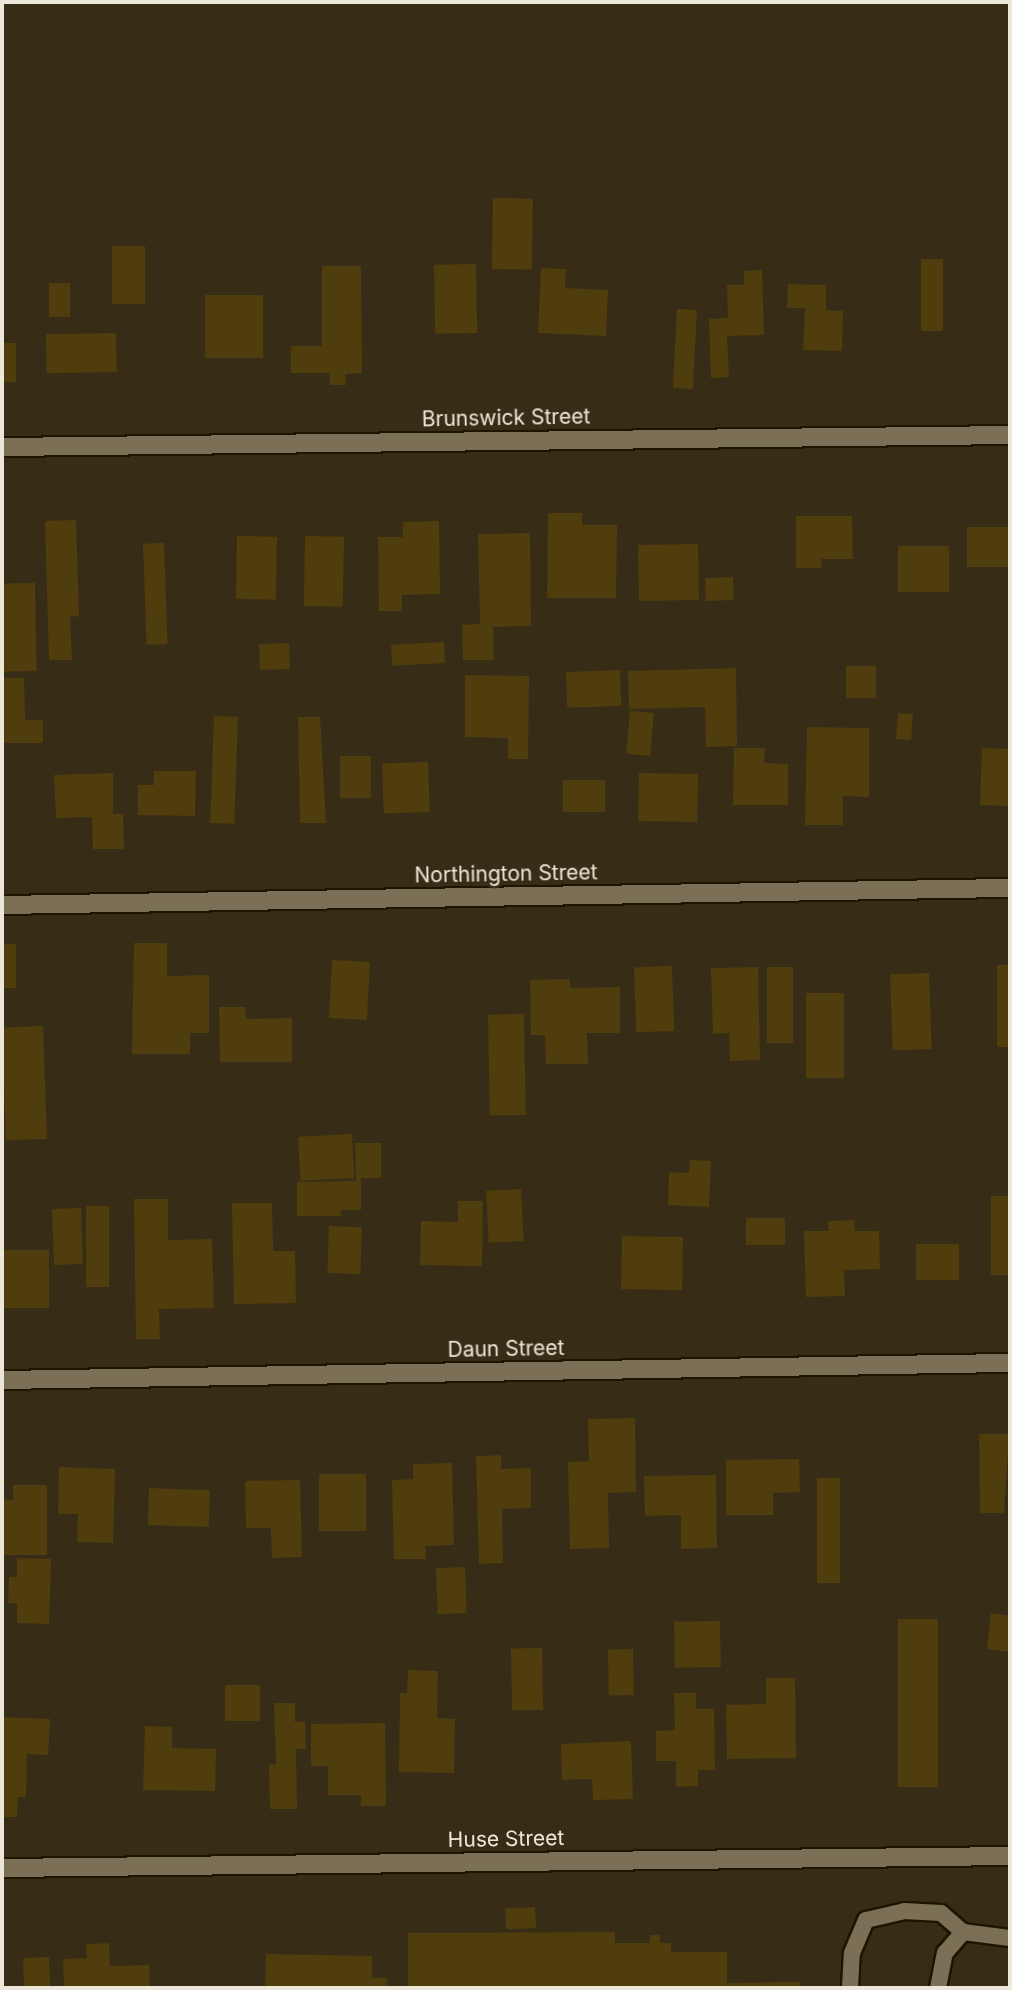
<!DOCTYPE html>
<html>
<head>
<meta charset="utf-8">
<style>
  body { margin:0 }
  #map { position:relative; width:1012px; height:1990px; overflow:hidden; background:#372d16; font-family:Inter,sans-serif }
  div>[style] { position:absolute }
  .building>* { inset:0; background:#4f3d0e; transform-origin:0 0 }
  .roads { filter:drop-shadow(2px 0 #1e1501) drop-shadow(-2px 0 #1e1501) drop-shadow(0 2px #1e1501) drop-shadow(0 -2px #1e1501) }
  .service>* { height:16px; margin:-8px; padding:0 8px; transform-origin:8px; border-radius:8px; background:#7b6f56 }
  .minor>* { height:18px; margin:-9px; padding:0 9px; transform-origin:9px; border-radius:9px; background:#7b6f56 }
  span { translate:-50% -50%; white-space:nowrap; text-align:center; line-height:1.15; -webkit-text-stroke:5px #372d16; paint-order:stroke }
  .street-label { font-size:21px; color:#ede7d9 }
  .frame { position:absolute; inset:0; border:4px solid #ede7d9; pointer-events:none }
</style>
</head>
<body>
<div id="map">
  <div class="building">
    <div style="left:493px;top:198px;width:40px;height:71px;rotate:1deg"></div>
    <div style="left:112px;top:246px;width:33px;height:58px"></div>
    <div style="left:921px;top:259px;width:22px;height:72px"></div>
    <div style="left:476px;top:264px;width:69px;height:42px;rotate:89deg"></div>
    <div style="clip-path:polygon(322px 266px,361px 266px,362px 373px,345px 374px,346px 385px,330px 385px,330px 373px,291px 373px,291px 346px,322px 346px)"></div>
    <div style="clip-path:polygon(541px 268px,566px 269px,565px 288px,608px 290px,606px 336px,538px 333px)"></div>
    <div style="clip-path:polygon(762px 270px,764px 335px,727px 336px,729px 377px,711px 378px,709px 319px,728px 318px,727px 285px,744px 285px,744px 271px)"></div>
    <div style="left:49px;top:283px;width:21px;height:34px"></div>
    <div style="clip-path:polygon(788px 284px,826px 285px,826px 310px,843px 311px,842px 351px,803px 350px,805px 308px,787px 308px)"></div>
    <div style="left:205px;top:295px;width:58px;height:63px"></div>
    <div style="left:677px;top:309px;width:20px;height:79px;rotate:3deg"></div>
    <div style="left:116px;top:333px;width:39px;height:70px;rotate:89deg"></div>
    <div style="left:2px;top:343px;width:14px;height:39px"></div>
    <div style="clip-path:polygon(548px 513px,582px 513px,582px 525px,617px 525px,616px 598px,547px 598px)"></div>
    <div style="clip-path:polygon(796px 516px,852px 516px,853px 559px,821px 559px,822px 568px,796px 568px)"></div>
    <div style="clip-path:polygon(76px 520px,79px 616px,70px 617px,72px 660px,49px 660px,45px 521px)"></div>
    <div style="clip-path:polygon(439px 521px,440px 594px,402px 595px,402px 611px,379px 611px,378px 537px,403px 537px,403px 522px)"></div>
    <div style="left:1010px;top:527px;width:40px;height:43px;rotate:90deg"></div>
    <div style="clip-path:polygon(530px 533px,531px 626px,493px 627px,494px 660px,463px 660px,462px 625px,480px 624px,478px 534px)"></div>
    <div style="left:237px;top:536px;width:40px;height:63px;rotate:1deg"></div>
    <div style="left:305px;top:536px;width:39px;height:70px;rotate:1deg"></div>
    <div style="left:164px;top:543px;width:101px;height:21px;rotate:88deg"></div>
    <div style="left:698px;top:544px;width:56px;height:60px;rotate:89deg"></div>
    <div style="left:949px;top:546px;width:46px;height:51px;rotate:90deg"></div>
    <div style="left:733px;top:577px;width:23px;height:28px;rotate:88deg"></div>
    <div style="left:35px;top:583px;width:88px;height:33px;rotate:89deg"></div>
    <div style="left:444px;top:642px;width:21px;height:53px;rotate:87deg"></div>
    <div style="left:289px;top:643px;width:26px;height:30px;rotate:88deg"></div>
    <div style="left:846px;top:666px;width:30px;height:32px"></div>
    <div style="clip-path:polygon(736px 668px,737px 746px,706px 747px,705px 707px,629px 709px,628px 671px)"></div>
    <div style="left:620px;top:670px;width:36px;height:54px;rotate:88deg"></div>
    <div style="clip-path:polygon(465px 675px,529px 676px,528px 759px,508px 759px,508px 738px,465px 737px)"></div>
    <div style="clip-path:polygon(2px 678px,24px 678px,25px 720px,43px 720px,43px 743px,2px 743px)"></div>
    <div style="left:630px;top:711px;width:24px;height:43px;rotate:5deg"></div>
    <div style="left:898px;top:713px;width:15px;height:26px;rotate:4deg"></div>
    <div style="left:214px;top:716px;width:24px;height:107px;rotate:2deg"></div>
    <div style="clip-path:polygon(298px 717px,320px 717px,326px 823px,300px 823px)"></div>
    <div style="clip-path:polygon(807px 727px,869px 728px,869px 797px,843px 796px,843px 825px,805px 825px)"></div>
    <div style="clip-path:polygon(734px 748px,765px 748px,764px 763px,788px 764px,788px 805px,733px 805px)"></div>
    <div style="left:982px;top:748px;width:28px;height:57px;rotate:2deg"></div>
    <div style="left:340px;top:756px;width:31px;height:42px"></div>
    <div style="left:428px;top:762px;width:50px;height:46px;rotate:88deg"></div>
    <div style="clip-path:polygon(154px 771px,196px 771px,195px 816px,138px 815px,138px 785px,154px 785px)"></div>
    <div style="clip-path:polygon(113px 773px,113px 814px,123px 814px,124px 849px,93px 849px,92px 817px,56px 818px,54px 775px)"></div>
    <div style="left:639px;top:773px;width:59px;height:48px;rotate:1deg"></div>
    <div style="left:605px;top:780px;width:32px;height:42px;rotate:90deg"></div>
    <div style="clip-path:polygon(134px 943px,167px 943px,167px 976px,209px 975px,209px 1033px,190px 1033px,190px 1054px,132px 1054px)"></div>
    <div style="left:2px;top:944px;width:14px;height:44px"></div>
    <div style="left:332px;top:960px;width:38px;height:58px;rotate:3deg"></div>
    <div style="left:1010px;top:965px;width:82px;height:13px;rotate:90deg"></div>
    <div style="left:672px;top:966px;width:65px;height:38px;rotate:88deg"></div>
    <div style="clip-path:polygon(758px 967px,760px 1060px,730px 1061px,729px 1033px,713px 1034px,711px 968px)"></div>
    <div style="left:767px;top:967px;width:26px;height:76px"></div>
    <div style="left:929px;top:973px;width:76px;height:39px;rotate:88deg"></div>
    <div style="clip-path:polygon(570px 979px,570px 988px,620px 987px,620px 1033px,587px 1033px,588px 1064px,546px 1064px,545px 1035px,531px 1035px,530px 980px)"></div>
    <div style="left:806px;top:993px;width:38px;height:85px"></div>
    <div style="clip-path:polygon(219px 1007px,245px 1007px,246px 1019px,292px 1018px,292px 1062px,220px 1062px)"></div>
    <div style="left:524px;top:1014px;width:101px;height:36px;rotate:89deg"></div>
    <div style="left:43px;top:1026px;width:113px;height:41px;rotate:88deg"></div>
    <div style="left:352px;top:1134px;width:44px;height:54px;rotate:87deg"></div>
    <div style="clip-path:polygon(355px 1143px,381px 1143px,381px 1178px,361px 1178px,361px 1210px,341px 1210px,341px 1216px,297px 1216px,297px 1182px,356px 1181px)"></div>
    <div style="clip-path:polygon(690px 1160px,711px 1161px,709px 1207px,668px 1205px,669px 1172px,689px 1173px)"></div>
    <div style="left:521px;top:1189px;width:52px;height:35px;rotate:87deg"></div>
    <div style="left:1010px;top:1196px;width:79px;height:19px;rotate:90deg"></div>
    <div style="clip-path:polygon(134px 1199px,168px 1199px,168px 1240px,212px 1239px,214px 1308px,159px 1309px,160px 1339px,136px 1339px)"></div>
    <div style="clip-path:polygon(458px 1201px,483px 1201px,482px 1266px,420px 1265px,421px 1221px,458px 1222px)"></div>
    <div style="clip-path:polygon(232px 1203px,272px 1203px,273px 1251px,295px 1251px,296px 1303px,234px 1304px)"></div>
    <div style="left:86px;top:1206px;width:23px;height:81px"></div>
    <div style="left:81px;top:1208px;width:56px;height:29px;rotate:88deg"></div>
    <div style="left:746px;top:1218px;width:39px;height:27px"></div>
    <div style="clip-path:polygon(854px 1220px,855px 1231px,879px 1231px,880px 1269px,844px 1270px,845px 1296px,806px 1297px,804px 1231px,829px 1231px,828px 1221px)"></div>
    <div style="left:329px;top:1226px;width:33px;height:47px;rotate:2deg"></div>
    <div style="left:622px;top:1236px;width:61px;height:53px;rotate:1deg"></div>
    <div style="left:916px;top:1244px;width:43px;height:36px"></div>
    <div style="left:2px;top:1250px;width:47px;height:58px"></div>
    <div style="clip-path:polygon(635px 1418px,636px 1492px,608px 1493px,609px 1548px,570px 1549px,568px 1462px,589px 1461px,588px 1419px)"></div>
    <div style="clip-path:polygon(979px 1434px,1009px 1434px,1004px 1513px,980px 1513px)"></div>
    <div style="clip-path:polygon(501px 1455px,501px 1469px,531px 1468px,531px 1508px,502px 1509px,503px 1563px,479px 1564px,476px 1456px)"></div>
    <div style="clip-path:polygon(799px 1459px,800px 1492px,773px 1493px,773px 1515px,726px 1515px,726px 1460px)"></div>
    <div style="clip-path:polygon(452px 1463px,454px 1545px,425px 1546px,426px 1559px,394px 1559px,392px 1480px,413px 1479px,413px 1464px)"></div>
    <div style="clip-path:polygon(59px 1467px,115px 1469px,113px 1543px,77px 1542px,78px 1514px,58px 1514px)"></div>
    <div style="left:319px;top:1474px;width:47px;height:57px"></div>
    <div style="clip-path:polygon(716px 1475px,717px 1548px,681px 1549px,681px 1515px,645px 1516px,644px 1476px)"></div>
    <div style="left:817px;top:1478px;width:23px;height:105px"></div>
    <div style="clip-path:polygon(300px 1480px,302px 1557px,272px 1558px,271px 1528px,246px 1528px,245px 1481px)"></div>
    <div style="clip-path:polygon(13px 1485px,47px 1485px,47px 1555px,2px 1555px,2px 1499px,13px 1500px)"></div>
    <div style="left:149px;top:1488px;width:61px;height:37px;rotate:2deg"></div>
    <div style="clip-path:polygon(17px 1558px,51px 1559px,49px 1624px,17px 1623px,17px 1603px,8px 1603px,9px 1577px,17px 1577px)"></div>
    <div style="left:465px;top:1567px;width:46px;height:29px;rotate:88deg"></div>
    <div style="clip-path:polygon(991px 1613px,1010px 1616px,1010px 1652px,987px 1649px)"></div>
    <div style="left:898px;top:1619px;width:40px;height:168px"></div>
    <div style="left:720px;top:1621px;width:46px;height:46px;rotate:89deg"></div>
    <div style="left:542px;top:1648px;width:62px;height:31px;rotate:89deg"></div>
    <div style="left:633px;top:1649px;width:46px;height:25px;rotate:89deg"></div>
    <div style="clip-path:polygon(408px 1670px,438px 1671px,437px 1718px,455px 1719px,454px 1773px,399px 1772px,400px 1693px,407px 1693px)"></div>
    <div style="clip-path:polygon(766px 1678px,795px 1678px,796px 1758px,727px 1759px,726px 1705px,766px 1704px)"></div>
    <div style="left:260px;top:1685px;width:36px;height:35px;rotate:90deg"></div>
    <div style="clip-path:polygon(674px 1693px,696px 1693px,696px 1709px,714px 1709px,715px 1770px,698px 1770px,698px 1786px,676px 1787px,676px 1761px,656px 1761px,656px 1731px,675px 1730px)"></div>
    <div style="clip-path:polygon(274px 1703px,295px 1703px,295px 1722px,305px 1721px,306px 1749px,296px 1749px,297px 1809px,270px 1809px,269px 1765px,276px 1764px)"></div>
    <div style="clip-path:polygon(2px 1717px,50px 1719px,48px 1755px,27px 1754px,26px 1797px,18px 1797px,17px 1817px,2px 1817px)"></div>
    <div style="clip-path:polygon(385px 1723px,386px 1806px,361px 1806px,361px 1795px,328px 1795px,328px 1766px,311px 1766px,311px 1724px)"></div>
    <div style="clip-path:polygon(145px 1726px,172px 1727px,172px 1748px,216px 1749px,215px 1791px,143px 1790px)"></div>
    <div style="clip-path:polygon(631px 1741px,633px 1799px,593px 1800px,592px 1779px,562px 1780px,561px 1744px)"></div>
    <div style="left:535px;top:1907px;width:21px;height:30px;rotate:87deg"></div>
    <div style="clip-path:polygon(615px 1932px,615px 1943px,650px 1943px,650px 1935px,660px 1935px,660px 1943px,671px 1943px,671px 1952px,727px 1952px,727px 1983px,800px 1982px,800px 1988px,408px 1988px,408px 1933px)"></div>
    <div style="clip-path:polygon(109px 1943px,110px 1966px,149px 1965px,150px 1988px,64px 1988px,63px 1959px,87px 1958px,86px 1944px)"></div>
    <div style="clip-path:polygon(266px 1954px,372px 1956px,372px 1978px,387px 1978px,387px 1988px,265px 1988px)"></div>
    <div style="left:49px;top:1957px;width:31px;height:26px;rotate:88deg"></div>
  </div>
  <div class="roads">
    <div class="service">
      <div style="left:850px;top:1988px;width:35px;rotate:-87deg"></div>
      <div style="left:852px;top:1953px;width:36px;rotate:-67deg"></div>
      <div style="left:866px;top:1920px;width:39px;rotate:-13deg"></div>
      <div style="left:904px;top:1911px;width:37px;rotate:3deg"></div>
      <div style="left:941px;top:1913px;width:29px;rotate:41deg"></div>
      <div style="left:938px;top:1988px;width:36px;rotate:-79deg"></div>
      <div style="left:945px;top:1953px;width:28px;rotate:-49deg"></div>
      <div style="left:963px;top:1932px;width:47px;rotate:7.3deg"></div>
    </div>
    <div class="minor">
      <div style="left:2px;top:447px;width:1008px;rotate:-0.68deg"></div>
      <div style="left:2px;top:905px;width:1008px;rotate:-0.97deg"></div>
      <div style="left:2px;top:1380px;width:1008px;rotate:-0.97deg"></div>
      <div style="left:2px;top:1868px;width:1008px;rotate:-0.68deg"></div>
    </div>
  </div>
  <div class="street-label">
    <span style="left:506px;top:418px;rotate:-1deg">Brunswick Street</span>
    <span style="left:506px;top:874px;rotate:-1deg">Northington Street</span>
    <span style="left:506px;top:1349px;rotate:-1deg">Daun Street</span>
    <span style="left:506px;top:1839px;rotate:-1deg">Huse Street</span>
  </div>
  <div class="frame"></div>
</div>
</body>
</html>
